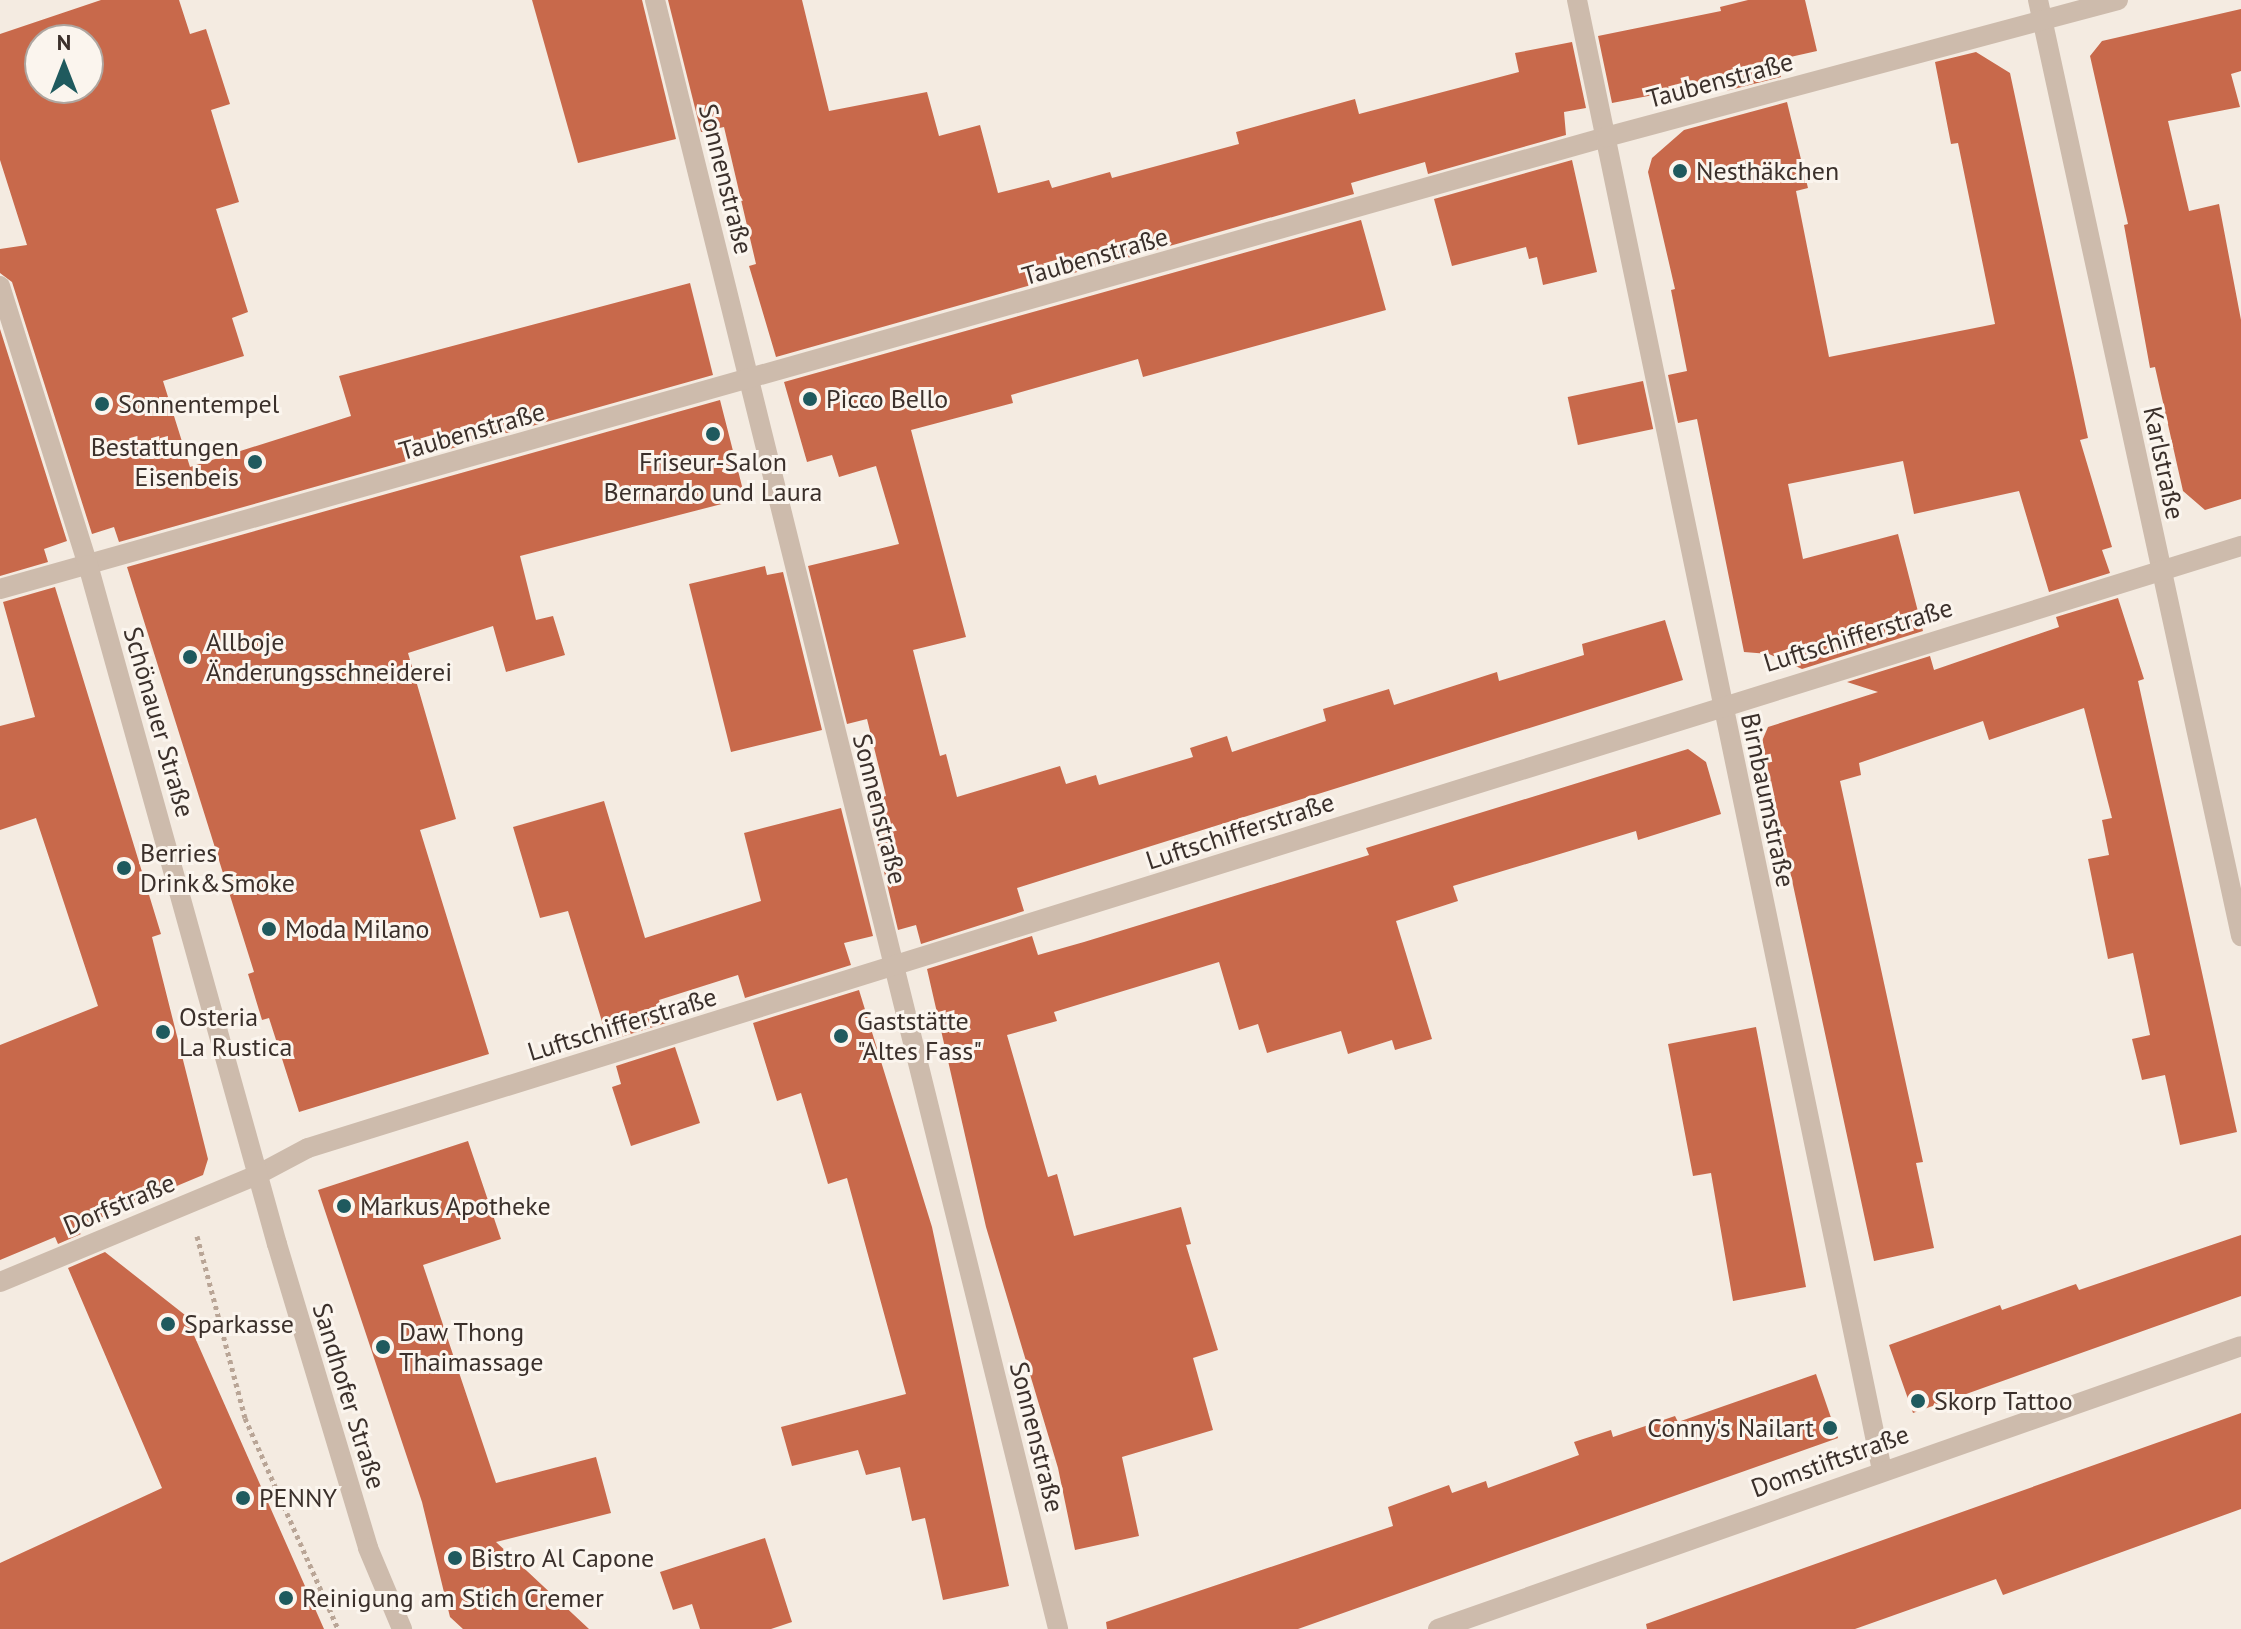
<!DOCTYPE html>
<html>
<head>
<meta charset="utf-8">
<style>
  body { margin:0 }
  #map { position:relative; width:2241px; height:1629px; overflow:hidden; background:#f4ebe1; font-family:"PT Sans",sans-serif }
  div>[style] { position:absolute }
  .building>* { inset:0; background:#c8694b; transform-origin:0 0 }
  .path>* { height:5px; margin-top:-2.5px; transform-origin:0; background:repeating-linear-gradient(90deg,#b9a596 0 4px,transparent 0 8px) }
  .minor>* { height:20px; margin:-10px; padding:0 10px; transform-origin:10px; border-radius:10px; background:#cdbbac }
  .tertiary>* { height:20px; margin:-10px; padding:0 10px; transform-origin:10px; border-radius:10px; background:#cdbbac }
  .dots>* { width:22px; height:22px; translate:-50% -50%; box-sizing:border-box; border:4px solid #fbf5ee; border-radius:50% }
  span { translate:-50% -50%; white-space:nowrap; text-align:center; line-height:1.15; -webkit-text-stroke:6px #fbf5ee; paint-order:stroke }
  .street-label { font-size:26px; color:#3b302b }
  .poi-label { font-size:26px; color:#3b302b }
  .left { translate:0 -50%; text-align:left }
  .right { translate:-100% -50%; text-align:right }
  .north { position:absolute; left:24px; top:24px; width:80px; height:80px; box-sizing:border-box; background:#fbf5ee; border:2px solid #aea6a0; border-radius:50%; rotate:0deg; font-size:22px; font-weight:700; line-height:32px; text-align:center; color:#3b302b }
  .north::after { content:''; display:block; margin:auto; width:28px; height:36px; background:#1f5a5e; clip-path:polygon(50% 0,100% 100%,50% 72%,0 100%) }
</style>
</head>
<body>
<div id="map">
  <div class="building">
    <div style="clip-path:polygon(evenodd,101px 0,179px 0,190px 34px,206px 29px,230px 104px,211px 110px,239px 202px,216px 209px,248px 312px,232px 318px,244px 356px,163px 381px,190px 467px,351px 416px,339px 376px,690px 283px,713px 375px,119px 542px,114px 527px,92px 534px,12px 282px,0 273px,0 249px,27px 245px,0 160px,0 34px,101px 0,40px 40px,88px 40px,88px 88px,40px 88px,40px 40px)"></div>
    <div style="clip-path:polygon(532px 0,642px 0,676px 139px,578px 163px)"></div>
    <div style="clip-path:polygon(668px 0,802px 0,829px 111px,927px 92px,939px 136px,980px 125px,998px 193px,1049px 180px,1052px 188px,1110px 172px,1112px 178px,1239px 144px,1236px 132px,1355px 99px,1359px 114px,1519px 72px,1515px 53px,1572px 42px,1586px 108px,1564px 112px,1566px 135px,1428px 174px,1425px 162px,1351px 183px,1354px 194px,776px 357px,749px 266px,756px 264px,724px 127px,701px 132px)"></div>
    <div style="clip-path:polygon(1748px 0,1805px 0,1817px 51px,1777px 60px,1781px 77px,1726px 91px,1741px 78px,1612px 103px,1598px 36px,1721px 11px,1720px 7px)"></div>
    <div style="clip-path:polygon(2241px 9px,2241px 71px,2231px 74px,2240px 107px,2168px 121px,2189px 211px,2219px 204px,2241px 320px,2241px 499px,2205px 510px,2183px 491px,2155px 367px,2150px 368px,2124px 225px,2128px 224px,2090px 56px,2102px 41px)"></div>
    <div style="clip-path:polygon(1976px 52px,2010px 73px,2088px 438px,2080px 440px,2112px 547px,2102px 550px,2110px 573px,2049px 592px,2019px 491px,1914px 514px,1903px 461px,1788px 484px,1803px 559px,1898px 534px,1923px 631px,1802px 669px,1769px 654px,1744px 652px,1697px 419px,1678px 423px,1668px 375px,1687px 371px,1671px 290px,1675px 289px,1648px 172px,1652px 158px,1684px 130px,1787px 102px,1808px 188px,1796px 191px,1829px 357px,1995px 324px,1958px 143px,1951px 144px,1935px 62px)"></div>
    <div style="clip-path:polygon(1572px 160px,1597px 272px,1543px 285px,1537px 257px,1529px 259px,1526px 247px,1452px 266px,1434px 199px)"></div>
    <div style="clip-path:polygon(1361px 220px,1386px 310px,1143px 377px,1138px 359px,1011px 395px,1013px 403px,911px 430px,966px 637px,913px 650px,940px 756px,946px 754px,957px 797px,1060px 766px,1066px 784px,1096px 775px,1099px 785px,1193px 757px,1190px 748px,1227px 736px,1232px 752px,1326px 721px,1323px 709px,1389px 689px,1394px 705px,1497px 672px,1499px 681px,1584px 655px,1582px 644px,1665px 620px,1683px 680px,1017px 888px,1024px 911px,921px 944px,916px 925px,898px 930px,867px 801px,886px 796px,867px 719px,847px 724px,808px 566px,899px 544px,876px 466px,839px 477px,832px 455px,807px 462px,784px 382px)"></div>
    <div style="clip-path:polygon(0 329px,67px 541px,44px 549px,48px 562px,0 576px)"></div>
    <div style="left:1643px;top:381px;width:49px;height:77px;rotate:78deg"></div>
    <div style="clip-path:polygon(720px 400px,745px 498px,520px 556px,536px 620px,553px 616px,565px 655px,506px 672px,493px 626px,408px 653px,456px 819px,420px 830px,489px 1054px,299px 1112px,269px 1018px,262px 1020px,248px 974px,254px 972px,127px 567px)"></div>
    <div style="clip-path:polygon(765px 566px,767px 575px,783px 572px,822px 730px,731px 752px,689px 584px)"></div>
    <div style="clip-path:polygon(55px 587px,161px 934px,152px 937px,208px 1159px,203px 1175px,74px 1229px,81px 1234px,58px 1244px,55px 1237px,0 1260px,0 1045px,98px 1006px,36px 818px,0 830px,0 726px,35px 717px,3px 602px)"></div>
    <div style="clip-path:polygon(2118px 598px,2144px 679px,2138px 681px,2237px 1132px,2180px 1145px,2165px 1075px,2142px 1080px,2132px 1039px,2150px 1035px,2133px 953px,2108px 959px,2088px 859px,2109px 855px,2102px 820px,2112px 818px,2084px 708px,1989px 740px,1983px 721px,1859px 763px,1861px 775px,1840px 781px,1923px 1162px,1916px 1163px,1934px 1248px,1874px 1261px,1762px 741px,1768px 727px,1878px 692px,1847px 682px,1930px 656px,1934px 670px,2059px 627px,2056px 617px)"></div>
    <div style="clip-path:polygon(1688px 749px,1706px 762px,1721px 814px,1638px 840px,1636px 831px,1453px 886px,1458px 901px,1396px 921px,1432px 1039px,1395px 1050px,1392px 1040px,1348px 1054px,1341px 1031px,1267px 1053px,1258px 1024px,1239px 1030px,1219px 962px,1054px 1012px,1057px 1021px,1007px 1035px,1048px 1177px,1057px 1174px,1074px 1236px,1181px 1207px,1191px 1244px,1186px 1245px,1218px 1350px,1193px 1358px,1213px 1430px,1122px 1457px,1139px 1536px,1075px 1550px,1058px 1468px,986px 1227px,927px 969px,1032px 936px,1038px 955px,1084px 942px,1369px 855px,1366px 848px)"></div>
    <div style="clip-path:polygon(604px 801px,645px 938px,761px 901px,744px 833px,841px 808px,873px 936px,844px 943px,851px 965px,745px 998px,738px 975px,659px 1000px,666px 1023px,608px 1041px,568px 911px,540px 918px,513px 827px)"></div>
    <div style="clip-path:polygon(859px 990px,932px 1227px,1009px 1586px,943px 1600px,925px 1518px,912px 1521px,900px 1467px,866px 1475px,858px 1450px,792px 1466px,781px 1427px,906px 1394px,847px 1178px,828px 1184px,801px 1093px,777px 1101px,753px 1023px)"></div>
    <div style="clip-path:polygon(1756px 1027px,1806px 1287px,1733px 1301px,1711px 1173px,1693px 1176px,1668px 1044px)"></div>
    <div style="clip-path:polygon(675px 1047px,700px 1123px,631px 1146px,612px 1087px,621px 1084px,616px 1066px)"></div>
    <div style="clip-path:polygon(468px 1141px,501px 1239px,423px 1265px,496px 1483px,596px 1457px,611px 1513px,496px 1542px,589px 1629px,463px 1629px,450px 1617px,422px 1502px,318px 1190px)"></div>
    <div style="clip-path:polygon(2241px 1235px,2241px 1296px,1913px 1413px,1889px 1345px,2000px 1305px,2002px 1310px,2076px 1284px,2079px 1290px)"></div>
    <div style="clip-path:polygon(105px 1252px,185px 1315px,324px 1629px,0 1629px,0 1563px,162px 1488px,68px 1268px)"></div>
    <div style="clip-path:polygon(1816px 1374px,1838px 1438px,1298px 1629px,1107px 1629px,1106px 1622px,1393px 1526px,1388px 1507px,1449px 1485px,1452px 1493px,1486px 1481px,1488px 1488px,1579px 1455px,1574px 1442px,1611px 1430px,1613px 1437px,1675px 1416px,1678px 1422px)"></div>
    <div style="clip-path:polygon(2241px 1413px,2241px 1509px,2003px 1595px,1996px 1579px,1855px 1629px,1647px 1629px,1646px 1624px)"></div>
    <div style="clip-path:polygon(765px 1538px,792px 1622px,771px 1629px,700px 1629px,692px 1604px,673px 1610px,660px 1572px)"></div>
  </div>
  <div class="path">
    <div style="left:197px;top:1236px;width:188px;rotate:75.2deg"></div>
    <div style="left:245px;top:1418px;width:231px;rotate:66.2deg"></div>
  </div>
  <div class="minor">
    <div style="left:655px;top:0;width:1678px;rotate:76.1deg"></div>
    <div style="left:1577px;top:0;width:1501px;rotate:78.28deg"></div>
    <div style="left:2038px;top:0;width:958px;rotate:77.76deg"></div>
    <div style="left:0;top:589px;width:1668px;rotate:-15.72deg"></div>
    <div style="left:1606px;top:137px;width:530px;rotate:-14.98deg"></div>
    <div style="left:0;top:1282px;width:281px;rotate:-22.6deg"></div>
    <div style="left:259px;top:1174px;width:55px;rotate:-28deg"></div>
    <div style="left:308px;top:1148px;width:2025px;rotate:-17.3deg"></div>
    <div style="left:1438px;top:1629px;width:851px;rotate:-19.41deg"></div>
  </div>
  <div class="tertiary">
    <div style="left:0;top:286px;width:293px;rotate:72.5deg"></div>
    <div style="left:88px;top:565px;width:705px;rotate:74.45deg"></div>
    <div style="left:277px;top:1244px;width:317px;rotate:73.3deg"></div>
    <div style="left:368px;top:1548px;width:88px;rotate:67.2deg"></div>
  </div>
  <div class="dots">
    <div style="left:1680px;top:171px;background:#1f5a5e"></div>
    <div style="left:810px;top:399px;background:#1f5a5e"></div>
    <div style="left:102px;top:404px;background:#1f5a5e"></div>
    <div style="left:713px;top:434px;background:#1f5a5e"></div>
    <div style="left:255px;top:462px;background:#1f5a5e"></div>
    <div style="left:190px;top:657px;background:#1f5a5e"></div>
    <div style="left:124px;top:868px;background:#1f5a5e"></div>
    <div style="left:269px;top:929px;background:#1f5a5e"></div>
    <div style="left:163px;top:1032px;background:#1f5a5e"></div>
    <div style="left:841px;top:1036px;background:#1f5a5e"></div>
    <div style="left:344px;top:1206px;background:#1f5a5e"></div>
    <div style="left:168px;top:1324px;background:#1f5a5e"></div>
    <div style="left:383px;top:1347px;background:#1f5a5e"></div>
    <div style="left:1918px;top:1401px;background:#1f5a5e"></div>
    <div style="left:1830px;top:1428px;background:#1f5a5e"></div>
    <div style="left:243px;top:1498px;background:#1f5a5e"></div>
    <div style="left:455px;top:1558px;background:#1f5a5e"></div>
    <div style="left:286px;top:1598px;background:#1f5a5e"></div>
  </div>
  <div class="street-label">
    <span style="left:1720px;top:80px;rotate:-15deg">Taubenstraße</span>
    <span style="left:726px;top:179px;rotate:76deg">Sonnenstraße</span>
    <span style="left:1095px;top:256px;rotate:-16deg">Taubenstraße</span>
    <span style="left:472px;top:431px;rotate:-16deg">Taubenstraße</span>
    <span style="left:2164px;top:463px;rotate:78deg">Karlstraße</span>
    <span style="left:1858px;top:635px;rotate:-17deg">Luftschifferstraße</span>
    <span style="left:159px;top:722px;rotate:74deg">Schönauer Straße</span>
    <span style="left:1768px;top:800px;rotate:78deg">Birnbaumstraße</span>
    <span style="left:880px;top:809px;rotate:76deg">Sonnenstraße</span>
    <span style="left:1240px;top:831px;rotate:-18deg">Luftschifferstraße</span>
    <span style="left:622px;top:1024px;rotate:-17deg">Luftschifferstraße</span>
    <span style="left:119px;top:1204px;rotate:-23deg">Dorfstraße</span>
    <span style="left:349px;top:1396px;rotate:73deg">Sandhofer Straße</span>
    <span style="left:1037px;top:1437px;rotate:76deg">Sonnenstraße</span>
    <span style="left:1830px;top:1461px;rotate:-20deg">Domstiftstraße</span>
  </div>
  <div class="poi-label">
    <span class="left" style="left:1696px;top:171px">Nesthäkchen</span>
    <span class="left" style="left:826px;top:399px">Picco Bello</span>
    <span class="left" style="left:118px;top:404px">Sonnentempel</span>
    <span class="right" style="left:239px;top:462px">Bestattungen<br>Eisenbeis</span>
    <span style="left:713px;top:477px">Friseur-Salon<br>Bernardo und Laura</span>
    <span class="left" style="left:206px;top:657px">Allboje<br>Änderungsschneiderei</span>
    <span class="left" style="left:140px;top:868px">Berries<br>Drink&amp;Smoke</span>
    <span class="left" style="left:285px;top:929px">Moda Milano</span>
    <span class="left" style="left:179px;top:1032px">Osteria<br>La Rustica</span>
    <span class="left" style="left:857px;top:1036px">Gaststätte<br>"Altes Fass"</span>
    <span class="left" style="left:360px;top:1206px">Markus Apotheke</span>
    <span class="left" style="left:184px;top:1324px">Sparkasse</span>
    <span class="left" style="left:399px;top:1347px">Daw Thong<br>Thaimassage</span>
    <span class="left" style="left:1934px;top:1401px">Skorp Tattoo</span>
    <span class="right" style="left:1814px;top:1428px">Conny's Nailart</span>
    <span class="left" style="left:259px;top:1498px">PENNY</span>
    <span class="left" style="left:471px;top:1558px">Bistro Al Capone</span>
    <span class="left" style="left:302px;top:1598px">Reinigung am Stich Cremer</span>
  </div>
  <div class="north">N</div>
</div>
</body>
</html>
